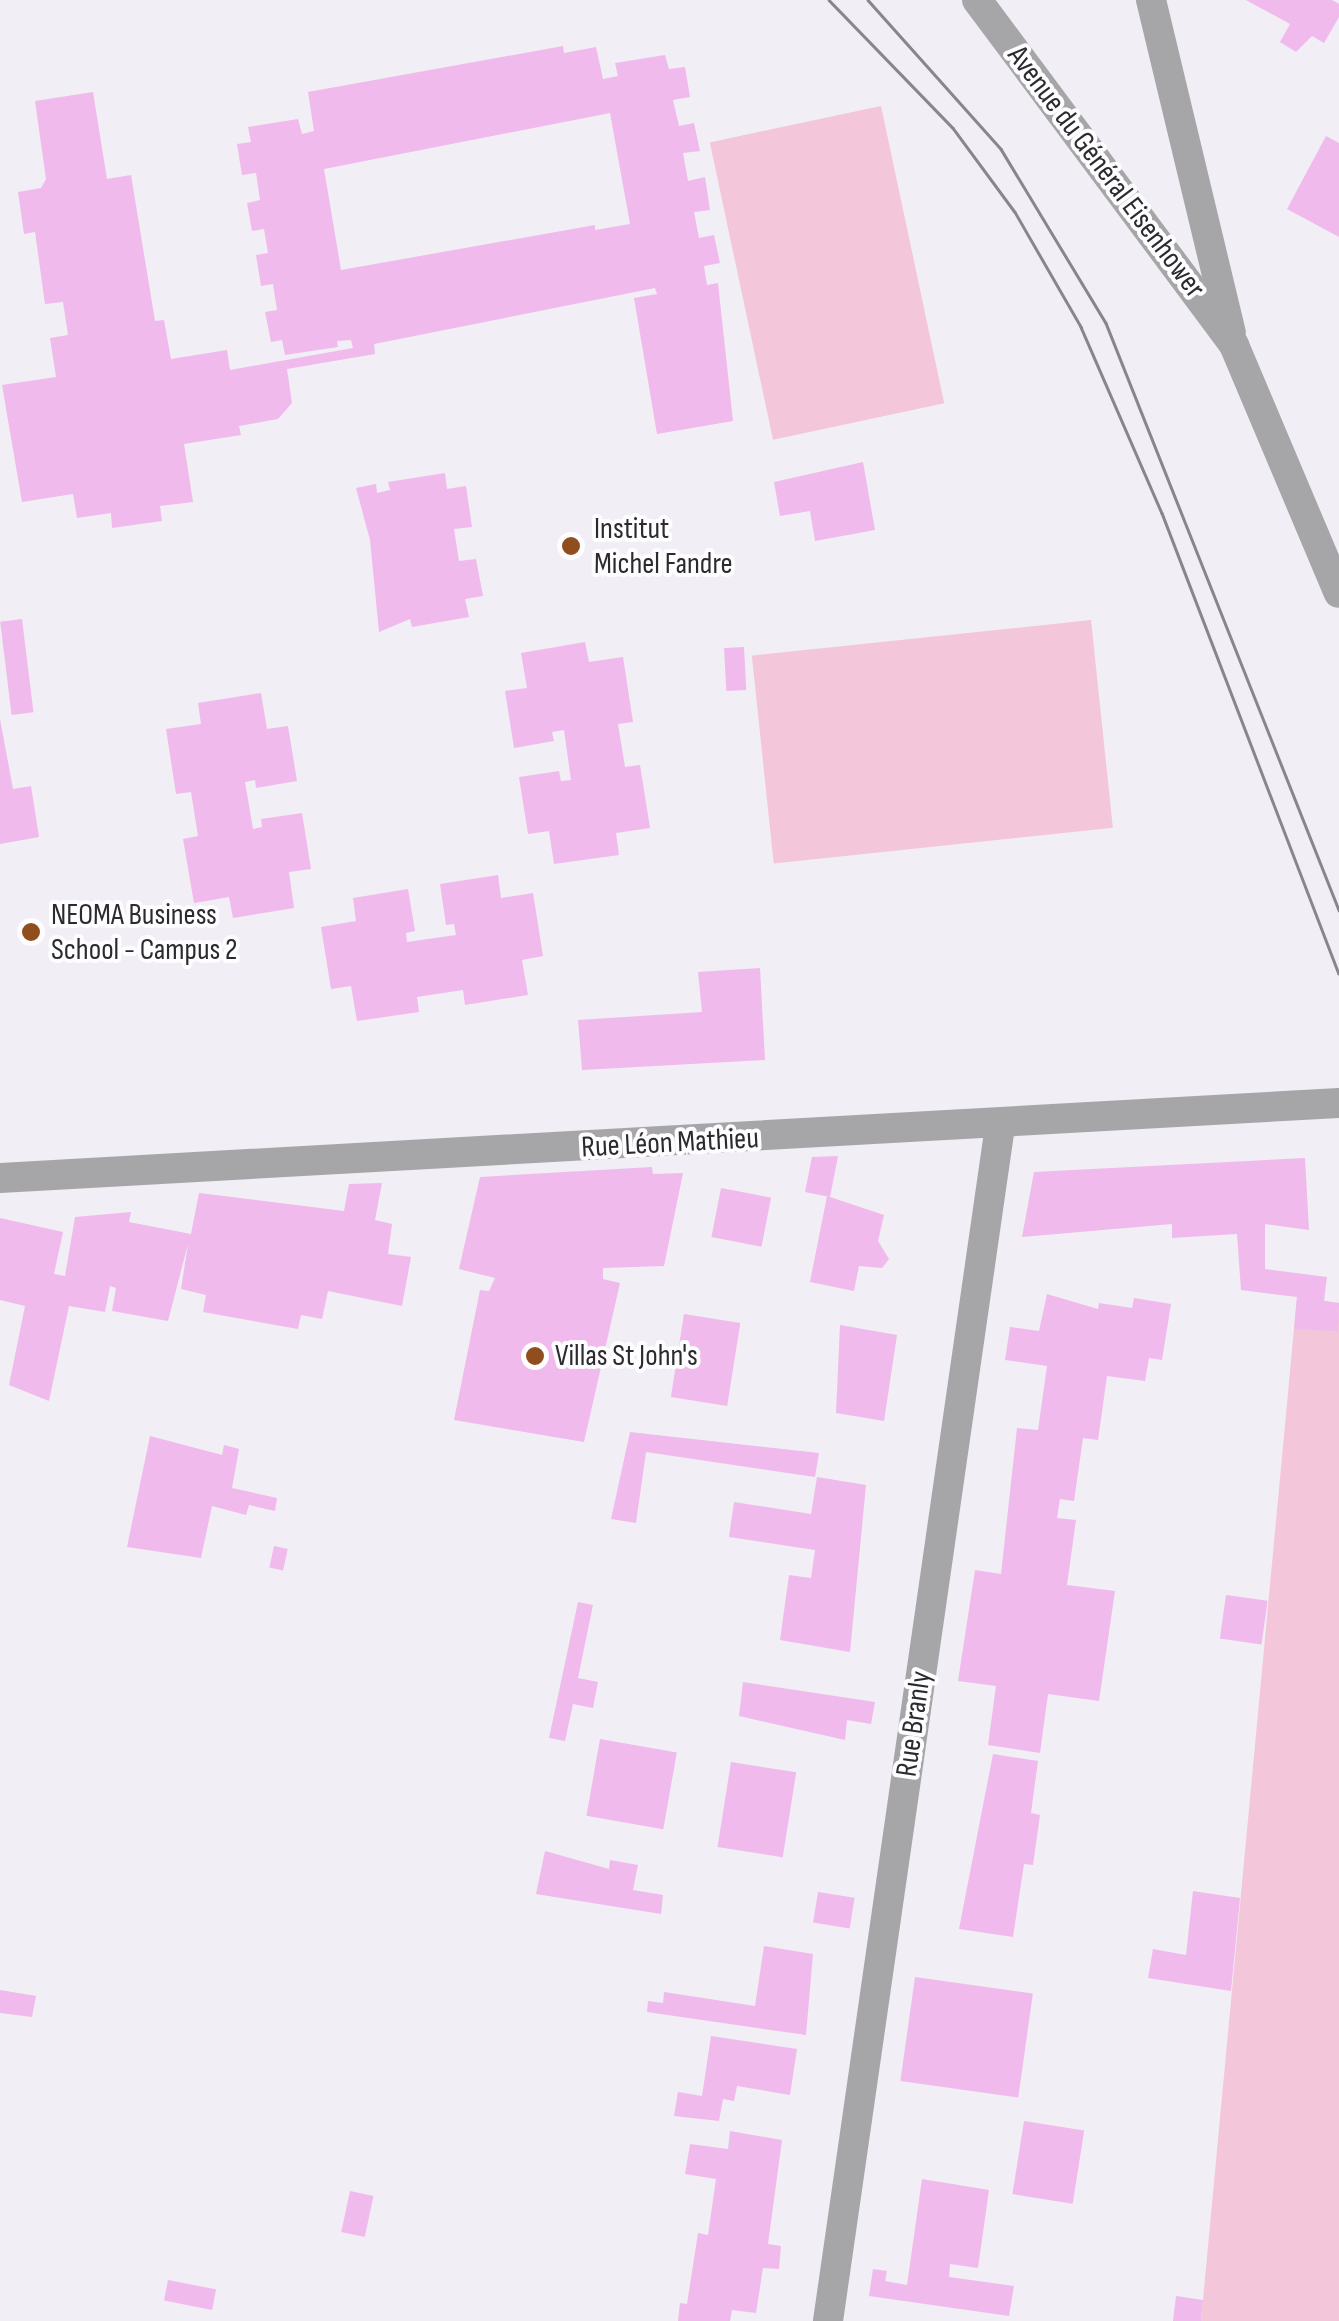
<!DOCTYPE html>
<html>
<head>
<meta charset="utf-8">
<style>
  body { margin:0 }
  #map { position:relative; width:1339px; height:2321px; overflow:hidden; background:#f1eef5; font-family:"Sofia Sans Condensed",sans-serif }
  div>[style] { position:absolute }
  .green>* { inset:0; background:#f3c6da; transform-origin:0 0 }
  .building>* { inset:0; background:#f0baed; transform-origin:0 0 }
  .street>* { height:30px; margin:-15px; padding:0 15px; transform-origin:15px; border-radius:15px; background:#a6a6a9 }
  .tram>* { height:2.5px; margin:-1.25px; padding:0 1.25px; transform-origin:1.25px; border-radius:1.25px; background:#89868b }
  .dots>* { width:28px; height:28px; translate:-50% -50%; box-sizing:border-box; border:5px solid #fdfcff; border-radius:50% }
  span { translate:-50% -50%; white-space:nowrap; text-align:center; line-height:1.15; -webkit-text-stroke:8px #fdfcff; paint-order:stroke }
  .street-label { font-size:30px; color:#2c2a2d }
  .poi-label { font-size:30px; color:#2c2a2d }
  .left { translate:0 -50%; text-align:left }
</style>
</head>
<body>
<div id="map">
  <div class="green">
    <div style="left:881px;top:106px;width:304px;height:175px;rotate:78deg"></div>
    <div style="left:1091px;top:620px;width:209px;height:341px;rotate:84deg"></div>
    <div style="clip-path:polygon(1297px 1297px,1339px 1303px,1339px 2321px,1201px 2321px)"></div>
  </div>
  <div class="building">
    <div style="clip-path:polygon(1246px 0,1332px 0,1339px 4px,1339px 17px,1324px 43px,1312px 36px,1296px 52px,1280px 42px,1290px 24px)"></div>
    <div style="clip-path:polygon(evenodd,563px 46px,564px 53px,596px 47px,603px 79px,618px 76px,615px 63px,665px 55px,669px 69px,685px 67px,690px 97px,673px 100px,679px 126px,694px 123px,700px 151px,683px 153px,688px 181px,705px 177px,710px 210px,694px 212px,699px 238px,714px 235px,720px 263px,704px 266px,707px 285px,718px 283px,733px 421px,657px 434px,634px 298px,657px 294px,655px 288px,374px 344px,375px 354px,287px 369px,292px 403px,278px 419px,239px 426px,241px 435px,184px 444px,193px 502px,160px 506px,162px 521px,112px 528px,111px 513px,77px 518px,73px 494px,22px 502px,2px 385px,56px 377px,50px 338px,68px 335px,63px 302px,45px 304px,35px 232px,24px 234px,18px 192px,41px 188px,46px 179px,35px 101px,93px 92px,107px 179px,131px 175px,155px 321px,164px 320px,171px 359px,227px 350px,230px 370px,353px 348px,351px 340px,337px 341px,338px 347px,285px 355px,282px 340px,271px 342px,265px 312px,277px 310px,273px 284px,261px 286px,256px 255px,268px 253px,264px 229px,252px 231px,247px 203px,260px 200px,256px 173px,242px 175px,237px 144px,251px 142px,248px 127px,298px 119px,302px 134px,314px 131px,308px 92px,563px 46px,610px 113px,630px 224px,595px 230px,595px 225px,341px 270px,324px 169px,610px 113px)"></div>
    <div style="clip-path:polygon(1326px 136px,1339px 143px,1339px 237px,1287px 209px)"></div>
    <div style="clip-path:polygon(863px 462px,875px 530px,815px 541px,810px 511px,780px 516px,774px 482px)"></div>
    <div style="clip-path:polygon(445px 473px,447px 489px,466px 486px,472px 527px,454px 529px,459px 561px,476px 559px,483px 596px,465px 599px,469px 617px,412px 627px,410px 619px,379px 632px,370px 540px,356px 488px,376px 484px,377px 493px,390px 490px,388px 482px)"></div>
    <div style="left:22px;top:619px;width:94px;height:22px;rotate:83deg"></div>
    <div style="clip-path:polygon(585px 642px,589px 662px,623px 657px,633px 722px,618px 724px,625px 767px,640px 765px,650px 828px,616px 833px,619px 855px,554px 864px,549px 831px,528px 834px,519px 777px,559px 771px,561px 781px,571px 780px,564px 730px,552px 732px,554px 741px,514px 748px,505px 691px,527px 688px,521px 653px)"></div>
    <div style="left:744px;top:647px;width:43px;height:20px;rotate:87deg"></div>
    <div style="clip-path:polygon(261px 693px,267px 729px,288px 726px,297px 781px,256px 788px,255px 780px,245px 782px,253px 829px,262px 827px,261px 819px,302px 813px,311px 869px,289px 872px,294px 908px,233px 918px,229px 897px,194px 903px,183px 839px,198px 836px,191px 792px,176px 794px,166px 729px,201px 724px,198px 703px)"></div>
    <div style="clip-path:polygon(0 719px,13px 789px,31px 786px,39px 837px,0 844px)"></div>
    <div style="clip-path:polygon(498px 875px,501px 898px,533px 893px,543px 956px,522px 960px,528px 995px,465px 1005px,463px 990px,417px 997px,419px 1012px,357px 1021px,351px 986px,331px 989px,321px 927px,356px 921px,353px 898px,408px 889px,415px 931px,406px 933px,407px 942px,456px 935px,454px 924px,446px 925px,440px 884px)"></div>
    <div style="clip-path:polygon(760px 968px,765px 1060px,582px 1070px,578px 1020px,702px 1012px,698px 972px)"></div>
    <div style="clip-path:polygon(838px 1156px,830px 1197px,805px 1192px,812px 1157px)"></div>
    <div style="clip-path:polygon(1305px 1158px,1309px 1230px,1265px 1224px,1265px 1269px,1327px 1277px,1324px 1301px,1339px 1303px,1338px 1331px,1294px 1329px,1297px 1297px,1241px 1290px,1237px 1234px,1172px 1238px,1172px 1224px,1022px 1237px,1034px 1172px)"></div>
    <div style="clip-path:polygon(652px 1167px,653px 1174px,683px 1173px,664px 1266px,603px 1268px,603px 1279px,620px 1283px,584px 1442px,454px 1420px,480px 1290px,489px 1291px,495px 1278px,459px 1269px,480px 1177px)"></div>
    <div style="clip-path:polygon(382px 1183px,375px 1220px,392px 1224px,388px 1254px,411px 1257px,402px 1306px,328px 1291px,322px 1319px,301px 1315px,298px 1329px,203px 1312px,206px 1295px,181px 1289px,188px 1244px,168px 1321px,112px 1311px,116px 1288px,110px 1286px,105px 1312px,69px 1306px,49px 1401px,9px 1385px,25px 1306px,0 1300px,0 1218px,63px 1232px,54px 1274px,65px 1276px,75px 1217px,131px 1212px,129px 1222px,191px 1234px,199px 1193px,344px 1211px,349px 1184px)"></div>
    <div style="left:721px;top:1188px;width:51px;height:50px;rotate:11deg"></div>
    <div style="clip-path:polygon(827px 1196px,884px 1215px,878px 1241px,889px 1259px,882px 1268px,859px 1266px,854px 1291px,810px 1282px)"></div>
    <div style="clip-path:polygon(1047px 1294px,1098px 1309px,1099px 1303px,1132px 1308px,1134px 1298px,1171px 1304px,1162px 1360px,1149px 1358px,1145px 1381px,1107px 1376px,1098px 1440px,1083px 1438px,1074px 1501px,1060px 1499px,1057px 1518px,1076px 1520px,1067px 1585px,1115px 1591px,1099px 1701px,1048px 1694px,1040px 1753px,988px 1745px,996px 1686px,958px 1681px,975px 1570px,1001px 1574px,1017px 1428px,1038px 1430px,1047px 1366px,1005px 1360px,1010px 1327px,1039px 1331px)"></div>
    <div style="left:684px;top:1314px;width:57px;height:84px;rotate:9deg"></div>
    <div style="clip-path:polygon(840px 1325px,897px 1335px,884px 1421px,836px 1413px)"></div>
    <div style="clip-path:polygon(630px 1432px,819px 1453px,815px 1477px,646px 1452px,636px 1523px,611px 1519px)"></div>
    <div style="clip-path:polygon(150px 1436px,222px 1455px,224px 1445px,239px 1449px,232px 1488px,277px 1498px,275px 1511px,249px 1505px,246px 1515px,212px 1506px,201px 1558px,127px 1547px)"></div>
    <div style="clip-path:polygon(817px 1477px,866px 1485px,850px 1652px,780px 1640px,789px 1575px,811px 1578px,815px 1550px,729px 1537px,734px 1502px,811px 1514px)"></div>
    <div style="left:274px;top:1546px;width:14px;height:22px;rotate:12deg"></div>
    <div style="left:1226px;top:1595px;width:42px;height:44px;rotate:8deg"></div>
    <div style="clip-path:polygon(578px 1602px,593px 1605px,578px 1678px,598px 1682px,593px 1708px,573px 1704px,565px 1741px,549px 1738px)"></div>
    <div style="clip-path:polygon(743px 1682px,875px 1702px,871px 1724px,847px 1720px,845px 1740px,739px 1716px)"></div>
    <div style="left:600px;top:1739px;width:78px;height:78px;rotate:10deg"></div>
    <div style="clip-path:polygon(993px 1754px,1038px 1761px,1031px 1813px,1040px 1815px,1033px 1865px,1024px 1864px,1013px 1937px,959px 1929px)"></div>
    <div style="left:731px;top:1762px;width:66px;height:86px;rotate:9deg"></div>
    <div style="clip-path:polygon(545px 1851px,609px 1869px,610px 1860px,638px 1865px,633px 1890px,663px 1895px,661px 1914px,536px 1894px)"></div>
    <div style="clip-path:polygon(1193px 1891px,1240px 1898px,1231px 1991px,1148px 1978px,1153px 1949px,1186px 1955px)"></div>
    <div style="left:818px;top:1892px;width:37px;height:31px;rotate:9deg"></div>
    <div style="clip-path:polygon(764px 1946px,813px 1954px,806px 2035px,647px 2012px,648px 2001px,663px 2003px,664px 1992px,755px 2006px)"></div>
    <div style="left:915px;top:1977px;width:119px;height:105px;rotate:8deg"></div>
    <div style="clip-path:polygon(0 1990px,36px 1996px,32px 2017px,0 2013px)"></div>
    <div style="clip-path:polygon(711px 2036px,797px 2049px,790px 2095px,737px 2086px,734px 2101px,723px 2099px,719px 2121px,674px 2116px,678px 2092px,702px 2096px)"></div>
    <div style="left:1024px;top:2121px;width:61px;height:74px;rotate:9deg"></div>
    <div style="clip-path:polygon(730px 2131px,782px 2140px,768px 2244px,781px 2246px,779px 2269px,763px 2268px,756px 2313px,732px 2310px,730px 2321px,678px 2321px,680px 2303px,687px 2304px,698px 2233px,708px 2235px,716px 2179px,685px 2174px,690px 2144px,728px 2149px)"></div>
    <div style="clip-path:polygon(922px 2179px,989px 2190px,978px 2268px,950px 2264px,949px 2277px,1014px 2286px,1009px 2316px,869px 2296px,873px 2269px,887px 2271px,885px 2281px,907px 2285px)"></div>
    <div style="left:350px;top:2191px;width:24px;height:42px;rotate:12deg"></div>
    <div style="left:168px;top:2280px;width:49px;height:21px;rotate:11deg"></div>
    <div style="clip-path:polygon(1176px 2296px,1203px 2300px,1201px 2321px,1173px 2321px)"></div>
  </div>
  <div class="street">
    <div style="left:977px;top:0;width:430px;rotate:53.3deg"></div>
    <div style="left:1234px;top:345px;width:269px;rotate:67.1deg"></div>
    <div style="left:1151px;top:0;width:342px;rotate:76.5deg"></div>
    <div style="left:0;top:1178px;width:1341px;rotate:-3.21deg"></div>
    <div style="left:828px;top:2321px;width:1207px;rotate:-81.81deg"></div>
  </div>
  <div class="tram">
    <div style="left:829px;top:0;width:178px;rotate:45.9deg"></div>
    <div style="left:953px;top:128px;width:104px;rotate:53.6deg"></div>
    <div style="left:1015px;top:212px;width:133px;rotate:60.1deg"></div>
    <div style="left:1081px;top:327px;width:203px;rotate:66.5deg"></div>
    <div style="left:1162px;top:513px;width:493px;rotate:69deg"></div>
    <div style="left:868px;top:0;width:200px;rotate:48.2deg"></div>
    <div style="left:1001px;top:149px;width:203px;rotate:58.9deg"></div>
    <div style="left:1106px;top:323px;width:632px;rotate:68.35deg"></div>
  </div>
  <div class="dots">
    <div style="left:571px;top:546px;background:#904d1d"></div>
    <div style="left:31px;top:932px;background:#904d1d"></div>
    <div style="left:535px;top:1356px;background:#904d1d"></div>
  </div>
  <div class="street-label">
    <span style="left:1106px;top:172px;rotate:53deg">Avenue du Général Eisenhower</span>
    <span style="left:670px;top:1143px;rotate:-3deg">Rue Léon Mathieu</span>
    <span style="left:914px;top:1724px;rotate:-82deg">Rue Branly</span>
  </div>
  <div class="poi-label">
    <span class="left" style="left:594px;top:546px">Institut<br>Michel Fandre</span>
    <span class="left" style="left:51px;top:932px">NEOMA Business<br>School - Campus 2</span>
    <span class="left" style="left:555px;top:1356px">Villas St John's</span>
  </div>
</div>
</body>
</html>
